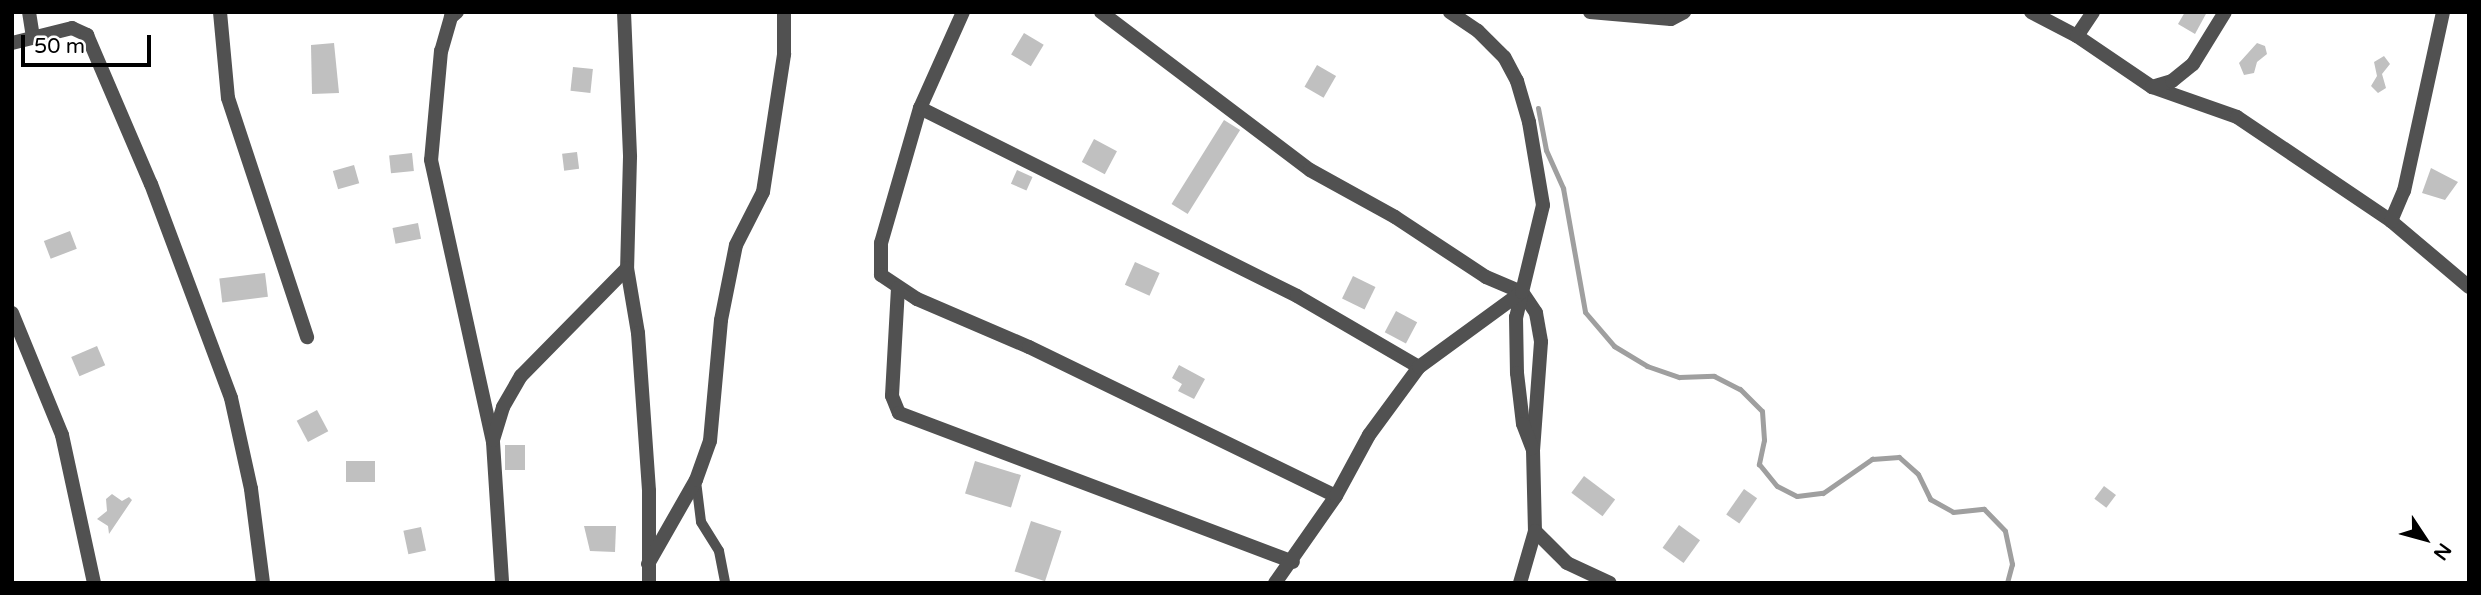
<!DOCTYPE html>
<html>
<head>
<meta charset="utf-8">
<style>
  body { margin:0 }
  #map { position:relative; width:2481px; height:595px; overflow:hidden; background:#fff; font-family:"Varela Round",sans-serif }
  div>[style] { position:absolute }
  .stream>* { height:5px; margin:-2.5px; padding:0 2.5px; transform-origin:2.5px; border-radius:2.5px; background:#9f9f9f }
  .building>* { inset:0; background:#c0c0c0; transform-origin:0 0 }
  .lane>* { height:10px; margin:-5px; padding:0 5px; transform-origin:5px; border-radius:5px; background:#515151 }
  .street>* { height:14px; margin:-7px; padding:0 7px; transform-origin:7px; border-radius:7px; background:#515151 }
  span { translate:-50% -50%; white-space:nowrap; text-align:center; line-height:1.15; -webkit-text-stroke:6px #fff; paint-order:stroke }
  .frame { position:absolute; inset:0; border:14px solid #000; pointer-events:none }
  .north { position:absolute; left:2390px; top:504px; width:70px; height:70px; -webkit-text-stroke:5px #fff; paint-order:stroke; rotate:126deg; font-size:19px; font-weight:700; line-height:28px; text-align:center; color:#000 }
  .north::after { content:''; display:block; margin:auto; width:24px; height:32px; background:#000; clip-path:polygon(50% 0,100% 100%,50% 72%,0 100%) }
  .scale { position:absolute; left:21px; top:35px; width:130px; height:32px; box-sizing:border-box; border:4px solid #000; border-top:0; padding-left:9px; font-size:21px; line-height:24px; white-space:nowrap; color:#000; -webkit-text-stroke:5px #fff; paint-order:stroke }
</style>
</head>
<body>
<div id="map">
  <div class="stream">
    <div style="left:1538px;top:108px;width:43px;rotate:79.2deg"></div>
    <div style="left:1546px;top:150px;width:42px;rotate:65.9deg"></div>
    <div style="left:1563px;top:188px;width:126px;rotate:79.9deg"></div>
    <div style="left:1585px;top:312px;width:45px;rotate:49.5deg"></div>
    <div style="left:1614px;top:346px;width:39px;rotate:31deg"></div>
    <div style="left:1647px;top:366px;width:34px;rotate:19deg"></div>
    <div style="left:1679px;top:377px;width:35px;rotate:-2deg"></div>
    <div style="left:1714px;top:376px;width:29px;rotate:27deg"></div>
    <div style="left:1740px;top:389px;width:31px;rotate:45deg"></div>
    <div style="left:1762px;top:411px;width:29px;rotate:86deg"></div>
    <div style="left:1764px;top:440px;width:25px;rotate:102deg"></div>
    <div style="left:1759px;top:464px;width:28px;rotate:51deg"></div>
    <div style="left:1777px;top:486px;width:22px;rotate:27deg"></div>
    <div style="left:1797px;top:496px;width:26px;rotate:-7deg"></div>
    <div style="left:1823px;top:493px;width:60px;rotate:-34.8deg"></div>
    <div style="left:1872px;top:459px;width:27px;rotate:-4deg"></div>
    <div style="left:1899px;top:457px;width:25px;rotate:42deg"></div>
    <div style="left:1918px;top:474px;width:28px;rotate:64deg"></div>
    <div style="left:1930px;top:499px;width:26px;rotate:29deg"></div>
    <div style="left:1953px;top:512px;width:31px;rotate:-6deg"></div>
    <div style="left:1984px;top:509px;width:30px;rotate:46deg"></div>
    <div style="left:2005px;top:531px;width:34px;rotate:78deg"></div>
    <div style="left:2012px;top:564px;width:20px;rotate:105deg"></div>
  </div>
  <div class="building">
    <div style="clip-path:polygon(2185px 12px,2207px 12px,2195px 34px,2178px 24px)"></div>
    <div style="left:1024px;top:33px;width:23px;height:25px;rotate:31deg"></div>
    <div style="clip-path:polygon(334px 43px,339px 93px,312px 94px,311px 45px)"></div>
    <div style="clip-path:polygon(2257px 43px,2265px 46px,2267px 54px,2257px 62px,2254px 73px,2244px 75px,2239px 63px)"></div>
    <div style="clip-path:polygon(2384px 56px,2390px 64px,2382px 74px,2386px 88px,2378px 93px,2371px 86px,2377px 76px,2374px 62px)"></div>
    <div style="left:1317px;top:65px;width:22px;height:25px;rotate:30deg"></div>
    <div style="left:573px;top:67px;width:20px;height:24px;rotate:6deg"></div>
    <div style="left:1224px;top:120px;width:19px;height:99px;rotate:32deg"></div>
    <div style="left:1094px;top:139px;width:26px;height:26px;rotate:28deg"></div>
    <div style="left:577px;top:152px;width:17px;height:15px;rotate:83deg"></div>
    <div style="left:412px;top:153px;width:18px;height:23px;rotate:84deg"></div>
    <div style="left:354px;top:165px;width:19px;height:22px;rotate:74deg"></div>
    <div style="clip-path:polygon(2431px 168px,2458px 182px,2445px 200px,2422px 193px)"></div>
    <div style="left:1017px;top:170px;width:17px;height:15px;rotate:24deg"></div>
    <div style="left:418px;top:223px;width:16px;height:26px;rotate:79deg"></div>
    <div style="left:70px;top:231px;width:19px;height:28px;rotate:69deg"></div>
    <div style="left:1135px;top:262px;width:27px;height:25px;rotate:24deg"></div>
    <div style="left:265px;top:273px;width:24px;height:46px;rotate:83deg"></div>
    <div style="left:1353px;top:276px;width:25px;height:25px;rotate:26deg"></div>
    <div style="left:1396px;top:311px;width:24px;height:24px;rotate:28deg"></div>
    <div style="left:97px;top:346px;width:21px;height:28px;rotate:67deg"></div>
    <div style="clip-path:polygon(1179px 365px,1205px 379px,1194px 399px,1178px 391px,1182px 384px,1172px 378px)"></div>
    <div style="left:317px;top:410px;width:24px;height:23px;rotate:62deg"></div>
    <div style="left:525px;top:445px;width:25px;height:20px;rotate:90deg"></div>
    <div style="left:346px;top:461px;width:29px;height:21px"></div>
    <div style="left:975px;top:461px;width:48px;height:34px;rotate:17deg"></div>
    <div style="left:1584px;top:476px;width:39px;height:21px;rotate:37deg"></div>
    <div style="left:2104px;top:486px;width:15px;height:16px;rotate:37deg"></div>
    <div style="left:1744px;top:489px;width:16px;height:31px;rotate:35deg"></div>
    <div style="clip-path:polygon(112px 494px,122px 501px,129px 497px,132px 500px,109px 534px,108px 526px,97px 519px,107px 511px,106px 499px)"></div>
    <div style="left:1031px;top:521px;width:32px;height:53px;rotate:18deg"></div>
    <div style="left:1679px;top:525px;width:26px;height:28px;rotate:36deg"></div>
    <div style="clip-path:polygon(584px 526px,616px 526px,615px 552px,590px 551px)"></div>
    <div style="left:421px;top:527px;width:24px;height:18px;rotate:78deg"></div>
  </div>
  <div class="lane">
    <div style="left:696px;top:481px;width:41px;rotate:83deg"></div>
    <div style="left:701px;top:522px;width:34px;rotate:58deg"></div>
    <div style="left:719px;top:551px;width:33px;rotate:79deg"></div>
  </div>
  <div class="street">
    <div style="left:29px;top:12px;width:24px;rotate:81deg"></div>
    <div style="left:220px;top:12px;width:86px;rotate:84.7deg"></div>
    <div style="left:228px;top:98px;width:252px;rotate:71.7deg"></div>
    <div style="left:457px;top:12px;width:8px;rotate:140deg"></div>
    <div style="left:451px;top:17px;width:35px;rotate:106deg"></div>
    <div style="left:441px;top:51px;width:109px;rotate:95.2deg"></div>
    <div style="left:431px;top:160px;width:289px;rotate:77.6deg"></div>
    <div style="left:493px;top:442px;width:141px;rotate:86.3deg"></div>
    <div style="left:624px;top:12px;width:145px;rotate:87.6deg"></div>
    <div style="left:630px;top:157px;width:111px;rotate:91.5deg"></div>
    <div style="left:627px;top:268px;width:66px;rotate:80.4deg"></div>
    <div style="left:638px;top:333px;width:158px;rotate:86deg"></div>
    <div style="left:649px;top:491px;width:92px;rotate:90deg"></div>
    <div style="left:963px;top:12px;width:105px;rotate:114.1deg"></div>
    <div style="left:920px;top:108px;width:141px;rotate:106.1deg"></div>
    <div style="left:881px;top:243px;width:32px;rotate:90deg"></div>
    <div style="left:881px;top:275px;width:43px;rotate:33.7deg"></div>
    <div style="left:917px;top:299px;width:122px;rotate:23.2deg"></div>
    <div style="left:1029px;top:347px;width:341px;rotate:25.9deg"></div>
    <div style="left:1101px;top:12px;width:262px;rotate:37.1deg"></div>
    <div style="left:1310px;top:170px;width:97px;rotate:28.9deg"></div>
    <div style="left:1395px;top:217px;width:109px;rotate:33.4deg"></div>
    <div style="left:1486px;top:277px;width:39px;rotate:23deg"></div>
    <div style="left:1522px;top:292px;width:25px;rotate:56deg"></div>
    <div style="left:1536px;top:313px;width:29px;rotate:80deg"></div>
    <div style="left:1541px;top:342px;width:108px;rotate:94.2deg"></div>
    <div style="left:1533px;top:450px;width:81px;rotate:88.6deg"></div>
    <div style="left:1535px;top:531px;width:45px;rotate:45deg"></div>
    <div style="left:1567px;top:563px;width:47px;rotate:24.9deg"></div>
    <div style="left:1590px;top:12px;width:81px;rotate:4.9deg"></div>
    <div style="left:1671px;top:19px;width:15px;rotate:-28deg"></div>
    <div style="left:2031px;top:12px;width:52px;rotate:27.6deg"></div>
    <div style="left:2077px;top:36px;width:29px;rotate:-56deg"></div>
    <div style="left:2077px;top:36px;width:91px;rotate:34.2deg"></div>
    <div style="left:2152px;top:87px;width:90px;rotate:19.4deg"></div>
    <div style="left:2237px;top:117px;width:186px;rotate:34deg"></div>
    <div style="left:2391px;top:221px;width:102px;rotate:40.2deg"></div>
    <div style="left:12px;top:43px;width:62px;rotate:-14deg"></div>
    <div style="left:72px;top:28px;width:17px;rotate:25deg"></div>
    <div style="left:87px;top:35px;width:162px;rotate:66.8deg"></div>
    <div style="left:151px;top:184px;width:228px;rotate:69.5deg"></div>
    <div style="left:231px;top:398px;width:93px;rotate:77.6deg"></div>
    <div style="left:251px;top:489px;width:95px;rotate:82.7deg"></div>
    <div style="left:2152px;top:87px;width:21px;rotate:-17deg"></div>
    <div style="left:2172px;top:81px;width:27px;rotate:-39deg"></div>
    <div style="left:2193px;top:64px;width:61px;rotate:-58.4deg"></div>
    <div style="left:920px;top:108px;width:421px;rotate:26.5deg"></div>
    <div style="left:1297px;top:296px;width:141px;rotate:30.2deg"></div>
    <div style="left:2391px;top:221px;width:33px;rotate:-67deg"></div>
    <div style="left:2404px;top:191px;width:183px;rotate:-77.7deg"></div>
    <div style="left:898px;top:288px;width:108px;rotate:93.2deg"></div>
    <div style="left:892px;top:396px;width:18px;rotate:68deg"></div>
    <div style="left:899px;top:413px;width:421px;rotate:20.7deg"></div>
    <div style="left:1522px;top:292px;width:26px;rotate:103deg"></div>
    <div style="left:1516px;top:317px;width:56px;rotate:89deg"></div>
    <div style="left:1517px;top:373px;width:51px;rotate:83.3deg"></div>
    <div style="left:1523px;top:424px;width:26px;rotate:69deg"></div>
    <div style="left:12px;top:313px;width:132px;rotate:67.7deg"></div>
    <div style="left:62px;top:435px;width:151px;rotate:77.8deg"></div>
    <div style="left:493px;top:440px;width:34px;rotate:-73deg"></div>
    <div style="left:503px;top:407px;width:36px;rotate:-60deg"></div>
    <div style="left:521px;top:376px;width:151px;rotate:-45.5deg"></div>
    <div style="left:648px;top:564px;width:97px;rotate:-60.3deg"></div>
    <div style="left:696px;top:480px;width:41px;rotate:-70.3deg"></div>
    <div style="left:710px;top:441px;width:121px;rotate:-84.8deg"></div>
    <div style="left:721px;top:320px;width:76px;rotate:-78.7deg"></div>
    <div style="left:736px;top:245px;width:59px;rotate:-63deg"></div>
    <div style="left:763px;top:192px;width:140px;rotate:-81.3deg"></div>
    <div style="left:784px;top:54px;width:42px;rotate:-90deg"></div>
    <div style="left:1275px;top:583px;width:106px;rotate:-55deg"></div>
    <div style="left:1336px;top:496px;width:69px;rotate:-61.6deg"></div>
    <div style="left:1369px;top:435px;width:84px;rotate:-53.7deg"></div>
    <div style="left:1419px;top:367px;width:127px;rotate:-36.1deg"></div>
    <div style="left:1522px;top:292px;width:89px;rotate:-76.4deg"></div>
    <div style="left:1543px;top:205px;width:84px;rotate:-99.6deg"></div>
    <div style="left:1529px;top:122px;width:43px;rotate:-106.3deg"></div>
    <div style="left:1517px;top:81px;width:27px;rotate:-118deg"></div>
    <div style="left:1504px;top:57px;width:37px;rotate:-135deg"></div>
    <div style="left:1478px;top:31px;width:34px;rotate:-146deg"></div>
    <div style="left:1520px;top:583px;width:54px;rotate:-73.9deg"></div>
  </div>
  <div class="frame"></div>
  <div class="north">N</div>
  <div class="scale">50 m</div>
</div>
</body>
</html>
